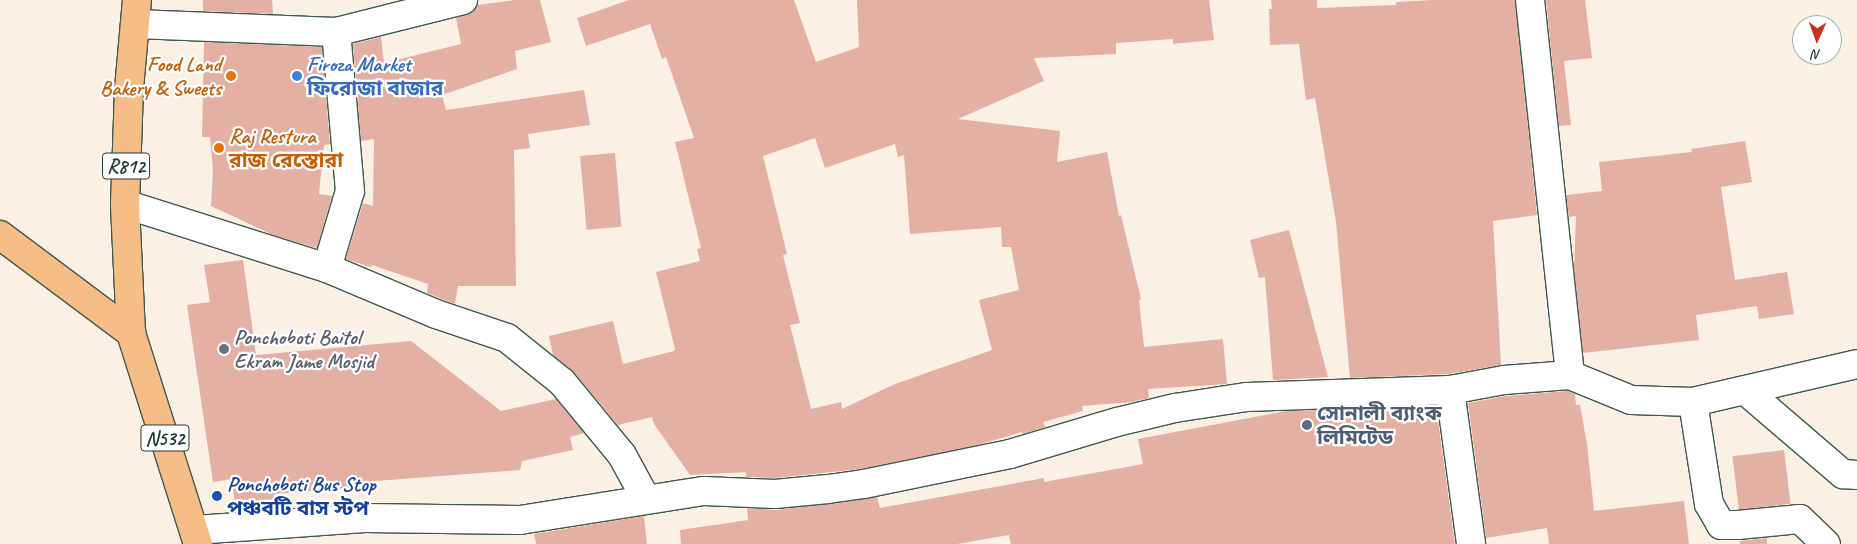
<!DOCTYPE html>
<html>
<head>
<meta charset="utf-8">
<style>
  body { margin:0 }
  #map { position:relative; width:1857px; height:544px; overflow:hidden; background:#faf0e3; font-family:Caveat,"Noto Sans Bengali",sans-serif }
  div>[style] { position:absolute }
  .building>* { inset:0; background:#e3b0a3; transform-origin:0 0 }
  .roads { filter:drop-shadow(1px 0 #40584e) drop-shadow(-1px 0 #40584e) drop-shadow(0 1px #40584e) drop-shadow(0 -1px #40584e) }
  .minor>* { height:28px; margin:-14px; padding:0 14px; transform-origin:14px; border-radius:14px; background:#fff }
  .major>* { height:28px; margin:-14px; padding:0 14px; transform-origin:14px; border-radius:14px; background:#f6be86 }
  .highway>* { height:28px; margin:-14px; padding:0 14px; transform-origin:14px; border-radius:14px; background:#f6be86 }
  .dots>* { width:14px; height:14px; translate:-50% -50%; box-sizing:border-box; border:2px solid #fff; border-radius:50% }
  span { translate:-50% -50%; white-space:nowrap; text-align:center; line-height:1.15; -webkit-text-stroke:4.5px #fff; paint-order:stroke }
  .shield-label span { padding:1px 4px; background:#fff; border:1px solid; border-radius:4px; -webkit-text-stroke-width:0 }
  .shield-label { font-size:20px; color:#1f3d34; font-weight:700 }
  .food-label { font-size:21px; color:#c56008; font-weight:700 }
  .right { translate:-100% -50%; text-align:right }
  .left { translate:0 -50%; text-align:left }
  .shop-label { font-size:21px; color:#366cbe; font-weight:700 }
  .worship-label { font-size:21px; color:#5b616d; font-weight:700 }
  .service-label { font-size:21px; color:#4e5e75; font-weight:700 }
  .transit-label { font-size:21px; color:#164399; font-weight:700 }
  .north { position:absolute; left:1792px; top:15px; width:50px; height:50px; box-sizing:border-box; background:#fff; border:1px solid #a5b1ae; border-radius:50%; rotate:182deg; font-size:14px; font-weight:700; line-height:20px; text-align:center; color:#1f3d34 }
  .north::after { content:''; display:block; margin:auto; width:18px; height:22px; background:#c8321e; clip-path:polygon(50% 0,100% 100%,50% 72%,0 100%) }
</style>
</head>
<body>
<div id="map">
  <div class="building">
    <div style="clip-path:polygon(203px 0,272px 0,273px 14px,203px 11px)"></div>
    <div style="clip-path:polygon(515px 0,540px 0,551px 42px,515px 51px,517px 69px,442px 95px,446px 110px,584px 90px,590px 125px,528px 134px,530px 148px,514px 150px,516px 286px,458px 286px,455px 304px,427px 293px,428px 284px,372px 265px,371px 267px,346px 259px,363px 203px,373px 206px,374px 139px,361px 141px,353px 44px,381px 37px,384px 63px,461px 44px,456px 18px,473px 12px,478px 5px)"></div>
    <div style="clip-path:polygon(evenodd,629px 0,794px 0,816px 62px,859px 47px,857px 0,1209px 0,1214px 40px,1173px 44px,1173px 39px,1116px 43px,1116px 54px,1034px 58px,1044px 81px,958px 119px,1060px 131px,1057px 162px,1107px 152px,1119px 216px,1121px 215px,1141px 299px,1139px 300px,1144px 347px,1223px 339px,1227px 384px,1148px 389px,1149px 398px,1132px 402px,1082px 406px,1083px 411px,1043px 422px,1045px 427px,1023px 434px,1022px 432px,974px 446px,861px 469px,775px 478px,746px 477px,746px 472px,690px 475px,654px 424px,652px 417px,618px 425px,574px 372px,553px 355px,549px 336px,613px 321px,623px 364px,674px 351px,675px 349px,656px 272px,700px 261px,697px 249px,701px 248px,675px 142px,694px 138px,666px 57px,662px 59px,650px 24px,586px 46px,577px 18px,629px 0,815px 138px,825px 168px,895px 144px,898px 157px,904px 155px,910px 234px,1001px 227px,1002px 247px,1011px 247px,1019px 290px,979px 300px,992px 350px,895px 384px,842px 409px,841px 402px,811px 409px,790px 325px,800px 323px,783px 255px,787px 254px,763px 156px,815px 138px)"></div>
    <div style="clip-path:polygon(1271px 0,1317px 0,1317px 8px,1396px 5px,1396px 2px,1433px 0,1515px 0,1537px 215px,1493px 221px,1501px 365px,1448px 374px,1350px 378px,1336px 222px,1315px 98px,1306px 100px,1299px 44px,1270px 45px,1269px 9px,1272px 9px)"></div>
    <div style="clip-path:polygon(1546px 0,1585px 0,1592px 58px,1564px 61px,1571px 125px,1559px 126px)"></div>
    <div style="clip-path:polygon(204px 42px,322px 47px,330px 144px,324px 145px,319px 194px,332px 196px,317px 248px,273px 235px,211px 206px,213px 170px,210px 137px,202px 137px)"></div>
    <div style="clip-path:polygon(1745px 141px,1752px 182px,1721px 187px,1735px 280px,1787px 272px,1794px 314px,1759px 319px,1757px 306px,1696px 315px,1699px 340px,1583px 353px,1574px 269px,1576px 216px,1569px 217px,1566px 195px,1602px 191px,1599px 162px,1692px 152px,1691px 149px)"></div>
    <div style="left:615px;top:153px;width:74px;height:35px;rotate:85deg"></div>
    <div style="clip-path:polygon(1289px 230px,1328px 377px,1273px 380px,1265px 277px,1259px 278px,1250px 240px)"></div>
    <div style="clip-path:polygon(243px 260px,256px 355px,411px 341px,501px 411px,556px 399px,584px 433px,570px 437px,573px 450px,522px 461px,520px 470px,362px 482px,362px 487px,274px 494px,275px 500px,235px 505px,232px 479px,213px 482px,187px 305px,210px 302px,204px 265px)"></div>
    <div style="clip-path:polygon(1568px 391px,1575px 394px,1576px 405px,1580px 405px,1587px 444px,1594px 511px,1684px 501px,1689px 544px,1549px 544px,1547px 528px,1486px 538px,1468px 403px,1506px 396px)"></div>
    <div style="clip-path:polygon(1436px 406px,1455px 544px,1011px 544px,1009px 535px,957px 544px,681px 544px,680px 530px,748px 520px,747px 508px,776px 510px,877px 497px,880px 508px,1044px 478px,1044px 482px,1143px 464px,1138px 439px,1286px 411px)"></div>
    <div style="left:1784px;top:450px;width:54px;height:52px;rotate:83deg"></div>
    <div style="clip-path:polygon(644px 516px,647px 544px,536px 544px,534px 534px)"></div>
    <div style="clip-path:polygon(1767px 538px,1767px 544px,1740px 544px,1740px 541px)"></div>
  </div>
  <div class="roads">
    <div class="minor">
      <div style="left:1530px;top:0;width:377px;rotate:83.9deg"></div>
      <div style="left:136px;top:24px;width:200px;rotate:2.3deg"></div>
      <div style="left:336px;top:32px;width:131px;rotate:-14.1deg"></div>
      <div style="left:125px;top:204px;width:212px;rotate:17.6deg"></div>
      <div style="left:327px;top:268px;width:118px;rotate:22.9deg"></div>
      <div style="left:436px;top:314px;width:75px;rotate:18.7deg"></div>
      <div style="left:507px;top:338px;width:70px;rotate:38.7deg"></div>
      <div style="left:562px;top:382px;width:94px;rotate:50.6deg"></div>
      <div style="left:622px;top:455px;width:50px;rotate:61.4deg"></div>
      <div style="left:327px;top:268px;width:80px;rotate:-73.4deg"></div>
      <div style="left:350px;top:191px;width:160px;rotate:-95deg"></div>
      <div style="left:1450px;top:390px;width:155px;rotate:82.2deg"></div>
      <div style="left:1746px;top:391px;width:128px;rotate:40.6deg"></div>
      <div style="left:1843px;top:474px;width:14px;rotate:4deg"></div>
      <div style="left:1693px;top:402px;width:103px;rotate:81.1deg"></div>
      <div style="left:1709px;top:504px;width:24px;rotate:60deg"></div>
      <div style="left:1721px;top:525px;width:17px"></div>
      <div style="left:1738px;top:525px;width:62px;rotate:-5.5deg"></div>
      <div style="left:1800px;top:519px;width:36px;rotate:44deg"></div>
      <div style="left:195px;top:530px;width:170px;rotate:-4deg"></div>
      <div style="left:365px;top:518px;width:155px;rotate:0.7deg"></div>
      <div style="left:520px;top:520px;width:186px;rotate:-9deg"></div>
      <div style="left:704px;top:491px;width:71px;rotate:2.4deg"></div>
      <div style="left:775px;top:494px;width:53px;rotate:-5.4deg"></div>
      <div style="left:828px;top:489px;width:36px;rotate:-8deg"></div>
      <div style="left:864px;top:484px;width:149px;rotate:-11.6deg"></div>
      <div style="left:1010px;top:454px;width:112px;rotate:-16.7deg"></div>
      <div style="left:1117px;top:422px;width:60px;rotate:-13.6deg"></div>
      <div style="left:1175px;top:408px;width:73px;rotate:-8.7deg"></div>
      <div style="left:1247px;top:397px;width:203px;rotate:-2deg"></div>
      <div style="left:1450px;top:390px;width:55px;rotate:-10.5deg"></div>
      <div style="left:1504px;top:380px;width:66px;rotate:-4.3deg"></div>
      <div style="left:1570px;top:375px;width:66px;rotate:22.3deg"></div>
      <div style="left:1631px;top:400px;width:62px;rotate:1.8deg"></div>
      <div style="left:1693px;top:402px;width:168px;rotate:-13deg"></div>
    </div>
    <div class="major">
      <div style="left:131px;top:333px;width:129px;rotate:-92.7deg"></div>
      <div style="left:125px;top:204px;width:115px;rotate:-88deg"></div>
      <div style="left:129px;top:89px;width:89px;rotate:-84.9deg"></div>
    </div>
    <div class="highway">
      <div style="left:0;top:235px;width:164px;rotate:36.8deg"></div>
      <div style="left:131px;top:333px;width:221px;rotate:72.4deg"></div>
    </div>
  </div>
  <div class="dots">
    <div style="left:231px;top:76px;background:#e8710a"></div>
    <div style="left:297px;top:76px;background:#3f7fe0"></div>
    <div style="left:219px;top:148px;background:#e8710a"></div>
    <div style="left:224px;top:349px;background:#6b7280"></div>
    <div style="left:1307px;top:425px;background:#5c6f8a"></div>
    <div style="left:217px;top:496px;background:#1a4fb4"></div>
  </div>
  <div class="shield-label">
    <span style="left:126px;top:166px">R812</span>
    <span style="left:165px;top:438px">N532</span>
  </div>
  <div class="food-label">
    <span class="right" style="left:221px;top:76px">Food Land<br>Bakery &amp; Sweets</span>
    <span class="left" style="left:229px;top:148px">Raj Restura<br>রাজ রেস্তোরা</span>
  </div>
  <div class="shop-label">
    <span class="left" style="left:307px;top:76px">Firoza Market<br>ফিরোজা বাজার</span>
  </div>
  <div class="worship-label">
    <span class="left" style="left:234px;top:349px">Ponchoboti Baitol<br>Ekram Jame Mosjid</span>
  </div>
  <div class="service-label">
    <span class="left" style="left:1317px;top:425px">সোনালী ব্যাংক<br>লিমিটেড</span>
  </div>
  <div class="transit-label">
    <span class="left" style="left:227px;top:496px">Ponchoboti Bus Stop<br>পঞ্চবটি বাস স্টপ</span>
  </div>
  <div class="north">N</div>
</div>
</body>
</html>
